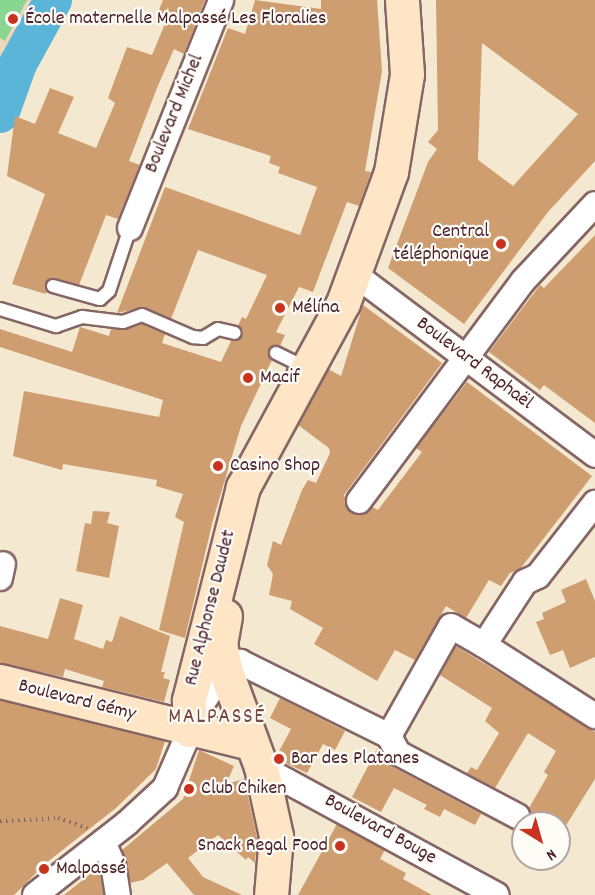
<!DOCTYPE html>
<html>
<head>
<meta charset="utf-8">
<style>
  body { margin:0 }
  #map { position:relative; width:595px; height:895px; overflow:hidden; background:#f4e8d0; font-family:Dekko,sans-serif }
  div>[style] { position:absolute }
  .built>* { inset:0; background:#eed7bb }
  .green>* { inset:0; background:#89d592 }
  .river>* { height:38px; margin:-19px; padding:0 19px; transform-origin:19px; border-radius:19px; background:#5bb5d8 }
  .building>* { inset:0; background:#cf9e70 }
  .path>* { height:4px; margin-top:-2px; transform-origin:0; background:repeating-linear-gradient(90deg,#866565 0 1.5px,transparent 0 6px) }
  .roads { filter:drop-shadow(2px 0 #866565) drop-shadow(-2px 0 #866565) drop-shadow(0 2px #866565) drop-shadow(0 -2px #866565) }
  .lane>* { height:12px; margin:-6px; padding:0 6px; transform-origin:6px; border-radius:6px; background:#fff }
  .street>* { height:24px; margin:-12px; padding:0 12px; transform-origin:12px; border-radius:12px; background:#fff }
  .secondary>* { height:33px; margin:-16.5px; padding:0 16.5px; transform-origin:16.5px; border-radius:16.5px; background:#fde5c5 }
  .dots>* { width:16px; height:16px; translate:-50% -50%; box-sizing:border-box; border:3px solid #fdfcf7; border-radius:50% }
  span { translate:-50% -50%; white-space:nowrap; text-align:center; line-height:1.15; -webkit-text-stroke:4.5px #fdfcf7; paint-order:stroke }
  .poi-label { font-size:20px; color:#4a1f2b }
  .left { translate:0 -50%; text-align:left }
  .right { translate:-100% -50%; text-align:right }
  .street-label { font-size:20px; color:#4a1f2b }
  .quarter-label { font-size:22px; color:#794b43; letter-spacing:1.5px }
  .north { position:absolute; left:511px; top:811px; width:60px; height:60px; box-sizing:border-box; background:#fdfcf7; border:2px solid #b5a4a5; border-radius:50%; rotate:143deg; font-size:16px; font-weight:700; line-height:24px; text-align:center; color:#4a1f2b }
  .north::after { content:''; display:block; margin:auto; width:21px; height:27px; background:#c8321e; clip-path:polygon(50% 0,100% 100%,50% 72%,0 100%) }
</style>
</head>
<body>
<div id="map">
  <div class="built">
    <div style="clip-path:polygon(0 0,37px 0,0 68px)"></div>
  </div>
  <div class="green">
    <div style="clip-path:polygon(0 0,27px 0,5px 41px,0 38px)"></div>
  </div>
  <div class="river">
    <div style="left:0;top:114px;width:53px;rotate:-70.2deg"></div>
    <div style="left:18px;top:64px;width:73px;rotate:-61.3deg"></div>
  </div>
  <div class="building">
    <div style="clip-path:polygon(163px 0,205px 0,184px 54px,174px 49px,157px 88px,129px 161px,140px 165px,118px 219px,106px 215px,79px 285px,50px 278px,45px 284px,46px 294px,12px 284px,45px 194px,7px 176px,15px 116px,35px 124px,50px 88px,74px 97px,58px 133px,96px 148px,115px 103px,108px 98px,127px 47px,152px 55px,167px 19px,157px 15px)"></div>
    <div style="clip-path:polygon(255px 0,321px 9px,321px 0,377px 0,382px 71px,365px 171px,371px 172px,359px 206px,347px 202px,313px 292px,299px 287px,276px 332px,285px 335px,280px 346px,268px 350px,272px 360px,241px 426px,213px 520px,185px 638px,159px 630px,184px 522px,175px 517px,183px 494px,156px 486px,157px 480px,63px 464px,62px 470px,13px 456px,24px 391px,159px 417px,163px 400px,0 347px,0 329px,72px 352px,80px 327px,109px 336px,111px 329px,125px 330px,142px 324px,165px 334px,162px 343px,221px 362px,231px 341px,241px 338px,243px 331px,238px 326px,242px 317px,246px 319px,267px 275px,198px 250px,171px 319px,144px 307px,117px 313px,165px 187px,300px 235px,317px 187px,278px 173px,280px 167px,269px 163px,271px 156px,188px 129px,228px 28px,245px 34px)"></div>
    <div style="clip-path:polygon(evenodd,436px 0,595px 0,595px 161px,548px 212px,464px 324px,388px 268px,428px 162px,437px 149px,428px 142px,438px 130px,436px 0,482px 43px,578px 114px,513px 186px,478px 160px,482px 43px)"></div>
    <div style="clip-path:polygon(595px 235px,595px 423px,544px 385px,540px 390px,489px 352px,540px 285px,544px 288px)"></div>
    <div style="clip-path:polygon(363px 305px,442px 363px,344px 495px,350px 512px,358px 515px,372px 507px,378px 510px,422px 452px,416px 448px,467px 382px,592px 476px,520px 569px,510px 573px,501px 586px,489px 580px,466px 618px,446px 606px,415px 660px,395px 650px,377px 681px,314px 644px,323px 628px,290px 609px,292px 601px,269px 595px,273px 574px,267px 565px,273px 541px,281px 545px,302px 490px,308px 480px,316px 483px,330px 453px,329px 448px,298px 425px,328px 369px,341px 376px)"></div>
    <div style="clip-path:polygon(93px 511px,110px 512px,107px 523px,119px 526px,109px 578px,76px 571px,85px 523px,91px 524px)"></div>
    <div style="clip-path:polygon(586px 579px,595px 601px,595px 657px,570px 668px,563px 650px,550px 655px,536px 622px,544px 619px,542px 613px,566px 602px,561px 590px)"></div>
    <div style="clip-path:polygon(60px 598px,83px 605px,74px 639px,103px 649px,106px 640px,112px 642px,120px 616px,170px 636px,161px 672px,165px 672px,163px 678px,170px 680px,164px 702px,102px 687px,104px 681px,65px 669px,63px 677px,0 663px,0 626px,48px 639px)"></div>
    <div style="clip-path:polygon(456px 646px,595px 732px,595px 779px,565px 827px,547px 816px,543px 823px,529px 823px,529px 808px,548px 775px,544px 772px,556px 751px,528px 733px,495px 788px,467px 773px,471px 767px,477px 770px,499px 733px,485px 721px,492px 708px,440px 675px)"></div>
    <div style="clip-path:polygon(280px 698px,345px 731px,335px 750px,323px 744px,307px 773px,279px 760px,277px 755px,291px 729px,270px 718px)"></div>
    <div style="clip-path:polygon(0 700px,165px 741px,156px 769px,116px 808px,46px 863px,14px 895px,0 895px)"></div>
    <div style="clip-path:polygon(377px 749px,391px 766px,510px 829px,523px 829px,523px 836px,481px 814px,475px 825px,444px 809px,440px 817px,424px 809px,427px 805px,394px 788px,381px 812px,352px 797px)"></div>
    <div style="clip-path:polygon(199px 750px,234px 766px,226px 784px,244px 779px,257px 837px,255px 863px,248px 857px,246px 860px,218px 835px,188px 858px,203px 877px,242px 895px,194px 895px,167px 863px,143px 880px,130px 883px,122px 850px,183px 799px)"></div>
    <div style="clip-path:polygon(337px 824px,385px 850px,380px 859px,406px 873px,403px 879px,432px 895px,298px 895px)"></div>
    <div style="clip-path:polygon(99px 867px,104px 895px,64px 895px)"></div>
  </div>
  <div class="path">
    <div style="left:0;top:821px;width:58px;rotate:-3deg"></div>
    <div style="left:58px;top:818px;width:31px;rotate:19deg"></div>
  </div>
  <div class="roads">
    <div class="lane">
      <div style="left:53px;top:286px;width:49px;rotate:15.5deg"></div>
      <div style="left:100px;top:299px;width:12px;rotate:-42deg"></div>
      <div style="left:109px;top:291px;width:66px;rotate:-71.6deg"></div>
      <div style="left:0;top:309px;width:59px;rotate:16.9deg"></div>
      <div style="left:56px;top:326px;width:28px;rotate:-19deg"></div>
      <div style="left:82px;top:317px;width:41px;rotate:7deg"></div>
      <div style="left:123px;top:322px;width:20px;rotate:-20deg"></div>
      <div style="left:142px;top:315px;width:56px;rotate:23.3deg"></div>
      <div style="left:193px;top:337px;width:10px;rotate:6deg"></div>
      <div style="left:203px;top:338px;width:17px;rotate:-31deg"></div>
      <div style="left:218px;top:329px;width:17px;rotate:13deg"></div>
      <div style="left:276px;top:353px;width:34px;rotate:26deg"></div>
    </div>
    <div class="street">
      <div style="left:130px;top:228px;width:245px;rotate:-68.2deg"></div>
      <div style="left:353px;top:273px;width:303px;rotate:36.9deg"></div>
      <div style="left:359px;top:501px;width:274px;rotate:-53.3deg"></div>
      <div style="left:523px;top:281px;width:105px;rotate:-46.9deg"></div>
      <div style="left:0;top:578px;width:14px;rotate:-78deg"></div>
      <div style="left:484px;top:645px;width:132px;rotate:32.6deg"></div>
      <div style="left:389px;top:736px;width:19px;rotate:62deg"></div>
      <div style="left:398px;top:753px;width:135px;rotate:27.9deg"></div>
      <div style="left:261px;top:767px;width:268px;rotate:28.5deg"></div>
      <div style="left:103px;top:842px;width:24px;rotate:66deg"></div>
      <div style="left:113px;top:864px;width:31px;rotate:81deg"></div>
      <div style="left:35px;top:895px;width:117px;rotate:-38deg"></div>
      <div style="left:127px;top:823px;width:52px;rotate:-42.6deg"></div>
      <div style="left:165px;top:788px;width:90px;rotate:-66.6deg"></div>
      <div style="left:201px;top:705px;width:43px;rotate:-56.3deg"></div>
      <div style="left:225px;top:669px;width:17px;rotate:-25deg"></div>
      <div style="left:240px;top:662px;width:166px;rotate:26.4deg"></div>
      <div style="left:389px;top:736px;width:126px;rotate:-60.6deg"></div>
      <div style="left:451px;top:626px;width:38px;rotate:30deg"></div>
      <div style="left:484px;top:645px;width:75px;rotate:-56.9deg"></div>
      <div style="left:525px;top:582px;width:14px;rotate:-25deg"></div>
      <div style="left:538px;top:576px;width:93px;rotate:-52deg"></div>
    </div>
    <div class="secondary">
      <div style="left:225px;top:616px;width:27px;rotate:100deg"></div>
      <div style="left:220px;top:643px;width:26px;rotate:79deg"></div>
      <div style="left:225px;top:669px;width:104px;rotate:69.8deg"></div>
      <div style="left:261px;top:767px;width:71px;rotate:77.7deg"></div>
      <div style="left:276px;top:836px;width:59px;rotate:94.8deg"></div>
      <div style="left:0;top:681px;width:259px;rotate:13.9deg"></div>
      <div style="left:189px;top:730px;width:30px;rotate:-90deg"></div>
      <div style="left:189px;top:700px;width:220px;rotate:-75.8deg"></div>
      <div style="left:243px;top:487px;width:209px;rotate:-61.5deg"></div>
      <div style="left:343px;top:303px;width:140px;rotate:-69.9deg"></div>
      <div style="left:391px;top:172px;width:99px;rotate:-80.7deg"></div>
      <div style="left:407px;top:74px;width:74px;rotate:-93.9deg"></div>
    </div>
  </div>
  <div class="dots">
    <div style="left:13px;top:19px;background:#c8321e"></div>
    <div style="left:501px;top:244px;background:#c8321e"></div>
    <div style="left:280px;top:308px;background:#c8321e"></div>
    <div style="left:248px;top:378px;background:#c8321e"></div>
    <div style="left:218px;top:466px;background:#c8321e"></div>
    <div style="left:279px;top:759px;background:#c8321e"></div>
    <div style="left:189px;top:789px;background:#c8321e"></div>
    <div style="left:340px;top:846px;background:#c8321e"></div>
    <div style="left:44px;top:869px;background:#c8321e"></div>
  </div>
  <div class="poi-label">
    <span class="left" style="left:25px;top:19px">École maternelle Malpassé Les Floralies</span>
    <span class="right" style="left:489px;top:244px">Central<br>téléphonique</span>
    <span class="left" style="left:292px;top:308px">Mélína</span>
    <span class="left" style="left:260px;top:378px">Macif</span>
    <span class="left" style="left:230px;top:466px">Casino Shop</span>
    <span class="left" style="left:291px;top:759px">Bar des Platanes</span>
    <span class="left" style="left:201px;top:789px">Club Chiken</span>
    <span class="right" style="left:328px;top:846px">Snack Regal Food</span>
    <span class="left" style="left:56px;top:869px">Malpassé</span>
  </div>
  <div class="street-label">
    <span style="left:175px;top:114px;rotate:-68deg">Boulevard Michel</span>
    <span style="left:474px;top:364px;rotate:37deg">Boulevard Raphaël</span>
    <span style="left:211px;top:608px;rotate:-76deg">Rue Alphonse Daudet</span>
    <span style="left:77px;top:701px;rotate:14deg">Boulevard Gémy</span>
    <span style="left:380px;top:830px;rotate:29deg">Boulevard Bouge</span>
  </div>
  <div class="quarter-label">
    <span style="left:217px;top:718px">MALPASSÉ</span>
  </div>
  <div class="north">N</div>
</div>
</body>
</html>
